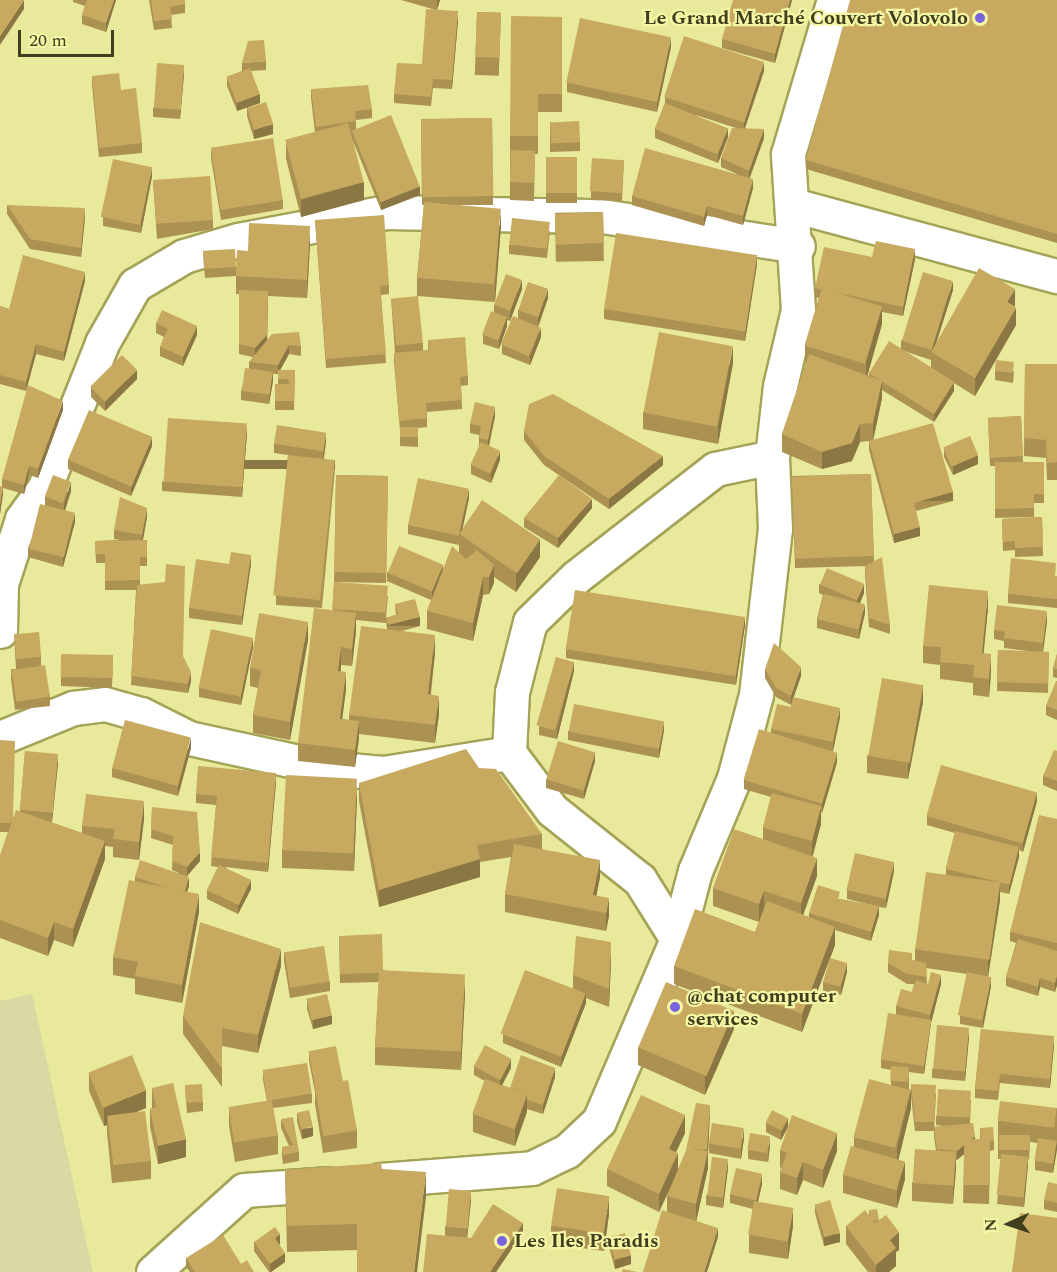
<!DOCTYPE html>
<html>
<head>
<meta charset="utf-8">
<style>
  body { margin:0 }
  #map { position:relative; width:1057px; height:1272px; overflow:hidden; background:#e8e99a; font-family:Spectral,serif }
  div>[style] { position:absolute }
  .green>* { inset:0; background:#d9daa3 }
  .roads { filter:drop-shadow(2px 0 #a4a357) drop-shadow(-2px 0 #a4a357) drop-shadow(0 2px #a4a357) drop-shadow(0 -2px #a4a357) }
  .street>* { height:33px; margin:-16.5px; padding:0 16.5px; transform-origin:16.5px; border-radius:16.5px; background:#fff }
  .wall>* { inset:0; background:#ab9253; transform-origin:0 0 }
  .shaded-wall>* { inset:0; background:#8b7743; transform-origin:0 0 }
  .building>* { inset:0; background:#c7aa60; transform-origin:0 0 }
  .dots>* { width:16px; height:16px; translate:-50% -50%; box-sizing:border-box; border:3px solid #f6f6a7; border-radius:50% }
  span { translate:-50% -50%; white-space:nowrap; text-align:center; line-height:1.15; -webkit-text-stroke:4.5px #f6f6a7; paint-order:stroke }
  .poi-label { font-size:20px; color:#3f3f1e; font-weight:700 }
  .right { translate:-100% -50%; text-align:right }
  .left { translate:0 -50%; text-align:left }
  .north { position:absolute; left:979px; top:1194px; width:60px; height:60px; -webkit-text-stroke:4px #f6f6a7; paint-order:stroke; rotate:267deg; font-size:16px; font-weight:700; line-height:24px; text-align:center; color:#3f3f1e }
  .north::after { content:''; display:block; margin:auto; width:21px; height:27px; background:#3f3f1e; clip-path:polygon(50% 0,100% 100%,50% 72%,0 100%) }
  .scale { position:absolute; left:18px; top:30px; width:96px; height:27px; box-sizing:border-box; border:3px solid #3f3f1e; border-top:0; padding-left:8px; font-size:18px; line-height:21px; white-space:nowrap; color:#3f3f1e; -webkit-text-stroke:4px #f6f6a7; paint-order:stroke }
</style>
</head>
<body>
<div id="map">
  <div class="green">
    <div style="clip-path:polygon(32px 994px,93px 1272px,0 1272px,0 1001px)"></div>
  </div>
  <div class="roads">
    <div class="street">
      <div style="left:793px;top:205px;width:273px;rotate:15.1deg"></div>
      <div style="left:0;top:631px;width:47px;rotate:-88.8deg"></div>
      <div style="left:1px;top:584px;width:68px;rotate:-72.1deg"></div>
      <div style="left:22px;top:519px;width:37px;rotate:-54deg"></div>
      <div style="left:44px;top:489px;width:157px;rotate:-68.3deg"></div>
      <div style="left:102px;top:343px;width:67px;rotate:-60.4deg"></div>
      <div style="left:135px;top:285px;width:57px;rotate:-30.6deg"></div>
      <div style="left:184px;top:256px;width:56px;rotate:-16.5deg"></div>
      <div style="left:238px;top:240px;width:151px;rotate:-10.7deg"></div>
      <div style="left:386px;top:212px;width:216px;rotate:1.1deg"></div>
      <div style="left:602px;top:216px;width:198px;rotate:8.7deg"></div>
      <div style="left:0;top:738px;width:79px;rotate:-22.3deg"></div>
      <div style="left:73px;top:708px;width:32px;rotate:-7deg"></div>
      <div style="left:105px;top:704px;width:37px;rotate:16deg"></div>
      <div style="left:141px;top:714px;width:54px;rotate:26.6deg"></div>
      <div style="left:189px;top:738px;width:141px;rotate:12.3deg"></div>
      <div style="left:327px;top:768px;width:56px;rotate:5.1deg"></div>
      <div style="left:383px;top:773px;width:128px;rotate:-9deg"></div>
      <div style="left:677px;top:939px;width:70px;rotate:-122.1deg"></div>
      <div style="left:640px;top:880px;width:112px;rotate:-141.5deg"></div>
      <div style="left:552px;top:810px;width:71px;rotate:-127deg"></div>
      <div style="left:509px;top:753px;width:61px;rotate:-87.2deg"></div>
      <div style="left:512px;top:692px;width:72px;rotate:-75.6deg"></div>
      <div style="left:530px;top:622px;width:64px;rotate:-44.4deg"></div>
      <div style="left:576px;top:577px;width:176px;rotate:-37.8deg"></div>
      <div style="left:715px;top:469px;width:58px;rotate:-11.9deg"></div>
      <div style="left:380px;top:1180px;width:152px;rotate:-4.5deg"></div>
      <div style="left:532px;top:1168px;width:39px;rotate:-26deg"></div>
      <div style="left:567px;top:1151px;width:44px;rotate:-43.2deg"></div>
      <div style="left:599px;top:1121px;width:198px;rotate:-66.8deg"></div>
      <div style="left:677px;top:939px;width:70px;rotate:-75.2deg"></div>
      <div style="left:695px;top:871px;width:101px;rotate:-67.2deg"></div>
      <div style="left:734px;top:778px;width:86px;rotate:-75.2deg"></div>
      <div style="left:756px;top:695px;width:167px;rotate:-83.5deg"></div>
      <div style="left:775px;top:529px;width:72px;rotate:-92.4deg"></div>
      <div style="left:772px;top:457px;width:71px;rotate:-83.6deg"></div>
      <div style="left:780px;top:386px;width:78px;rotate:-76.7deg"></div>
      <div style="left:798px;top:310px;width:156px;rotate:-93.7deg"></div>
      <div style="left:788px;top:154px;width:161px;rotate:-73.4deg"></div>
      <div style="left:153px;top:1272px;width:122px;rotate:-42deg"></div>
      <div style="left:244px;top:1190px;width:85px;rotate:-4deg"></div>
    </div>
  </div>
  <div class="wall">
    <div style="clip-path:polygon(73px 0,116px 0,106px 32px,82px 24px,82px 15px,85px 6px,73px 2px)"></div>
    <div style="clip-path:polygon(149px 0,185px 0,185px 13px,171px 15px,172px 28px,154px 30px)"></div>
    <div style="clip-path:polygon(401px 0,440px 0,437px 10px,458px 21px,452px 89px,433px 88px,431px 106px,394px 103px,394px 94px,422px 64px,436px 10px)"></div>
    <div style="clip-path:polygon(792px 0,775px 63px,722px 48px,722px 39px)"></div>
    <div style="clip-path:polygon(1057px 0,1057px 243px,806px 169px,806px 160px)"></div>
    <div style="left:477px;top:12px;width:24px;height:63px;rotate:2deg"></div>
    <div style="clip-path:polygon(562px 17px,562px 112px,538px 112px,538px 154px,535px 154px,534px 201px,510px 200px,510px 136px)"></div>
    <div style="clip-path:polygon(671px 47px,657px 112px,567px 92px,567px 83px)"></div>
    <div style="clip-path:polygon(266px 61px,266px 70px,251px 71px,260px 103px,248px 107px,273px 134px,254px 139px,247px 116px,247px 107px,237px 111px,227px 86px,227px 77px,242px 71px,242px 63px)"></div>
    <div style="clip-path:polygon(764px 71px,745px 128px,764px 138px,749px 178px,753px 188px,743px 225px,707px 215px,704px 226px,632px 205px,632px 196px,737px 174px,721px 167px,721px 158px,736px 128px,696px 115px,728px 137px,718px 163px,655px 138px,655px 129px,665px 103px,665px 97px)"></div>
    <div style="clip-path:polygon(184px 74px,180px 119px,153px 117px,153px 108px)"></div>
    <div style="clip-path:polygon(92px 76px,121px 90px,142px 143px,142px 153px,99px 157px,92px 85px)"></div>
    <div style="clip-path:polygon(311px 89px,372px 109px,372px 118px,356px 120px,356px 129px,420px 195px,381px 210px,353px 141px,364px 200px,301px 217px,286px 159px,286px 141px,315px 133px,311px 98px)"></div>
    <div style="clip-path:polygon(492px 118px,493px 205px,459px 205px,501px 226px,495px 302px,417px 296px,417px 278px,424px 205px,422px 205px,421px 119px)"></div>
    <div style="clip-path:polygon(550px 122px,580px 142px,580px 151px,550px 152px)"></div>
    <div style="clip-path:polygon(211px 149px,283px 200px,283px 209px,221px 220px,211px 158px)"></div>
    <div style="left:546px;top:157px;width:31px;height:46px"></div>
    <div style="clip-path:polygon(624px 160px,622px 201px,591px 200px,591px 191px)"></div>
    <div style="clip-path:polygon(152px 176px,141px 233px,103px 226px,103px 217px)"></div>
    <div style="clip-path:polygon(153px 181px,213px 220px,213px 229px,157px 239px)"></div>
    <div style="clip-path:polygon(7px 205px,85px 217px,81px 257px,30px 249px,7px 214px)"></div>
    <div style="left:603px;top:212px;width:49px;height:48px;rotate:89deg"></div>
    <div style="clip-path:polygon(315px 220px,389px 285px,389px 294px,381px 295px,386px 363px,326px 368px)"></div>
    <div style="clip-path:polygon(550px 231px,547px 258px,509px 254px,509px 245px)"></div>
    <div style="clip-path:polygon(310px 244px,307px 298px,268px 296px,267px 340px,301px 346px,301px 356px,289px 354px,280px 370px,295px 370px,294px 410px,275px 410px,275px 384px,278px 384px,278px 373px,278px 374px,273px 374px,273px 381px,269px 404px,241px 400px,241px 391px,249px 369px,249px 362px,253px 357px,239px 354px,239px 294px,236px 294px,236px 276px,205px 278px,203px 251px,236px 267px,248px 251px)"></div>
    <div style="clip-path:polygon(evenodd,872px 257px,915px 259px,903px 316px,882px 312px,882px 324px,867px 375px,869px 376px,869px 373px,901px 349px,901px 341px,953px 290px,936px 344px,1015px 307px,1016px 325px,975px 396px,954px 383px,954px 391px,934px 422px,882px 390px,882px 398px,873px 440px,953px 501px,916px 511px,920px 536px,894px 543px,869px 450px,869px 441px,860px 442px,852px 461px,822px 469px,782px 452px,782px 434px,806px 364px,805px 363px,805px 346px,819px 298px,815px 297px,815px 288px,872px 257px,904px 351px,931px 360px,931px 358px,931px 368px,904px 351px)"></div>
    <div style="clip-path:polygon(757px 264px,745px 341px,604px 319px,604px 309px)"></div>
    <div style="clip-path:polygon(85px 281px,64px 361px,36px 354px,26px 391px,0 384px,0 306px,9px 309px)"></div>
    <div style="clip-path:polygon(522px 289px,510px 321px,507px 320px,507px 326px,499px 349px,483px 344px,483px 335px,494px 312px,494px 305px)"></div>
    <div style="clip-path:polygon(391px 298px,423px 343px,423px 351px,428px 350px,428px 340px,468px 376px,468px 385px,461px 386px,462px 409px,427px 412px,427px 427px,418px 428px,418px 447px,400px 446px,400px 430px,394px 362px,394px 353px,395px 353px)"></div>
    <div style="clip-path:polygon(548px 298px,538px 326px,541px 337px,530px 365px,502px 354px,502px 345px,518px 318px,518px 310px)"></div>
    <div style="clip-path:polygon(156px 323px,197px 335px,183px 366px,160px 356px,160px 347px,164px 337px,156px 333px)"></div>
    <div style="clip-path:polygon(733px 363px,718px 444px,643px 429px,643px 412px)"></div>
    <div style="clip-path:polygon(1025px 364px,1057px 364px,1057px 480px,1047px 480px,1046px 458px,1024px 456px)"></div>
    <div style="clip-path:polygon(995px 371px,1014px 371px,1013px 383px,995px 380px)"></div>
    <div style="clip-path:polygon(137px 379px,105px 411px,91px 397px,91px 387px)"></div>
    <div style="clip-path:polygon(63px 410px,38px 478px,29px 475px,24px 494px,3px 488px,0 514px,0 486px,2px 486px,2px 479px)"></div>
    <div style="clip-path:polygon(495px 416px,489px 446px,500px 460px,491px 483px,471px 474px,471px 465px,479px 447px,479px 435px,470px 433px,470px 424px)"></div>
    <div style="clip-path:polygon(1021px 416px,1023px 462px,1044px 462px,1044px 503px,1034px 503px,1034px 517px,995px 518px,995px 466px,990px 466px,988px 418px)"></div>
    <div style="clip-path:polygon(524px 431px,663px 465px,609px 509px,544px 465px,524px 440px)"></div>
    <div style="clip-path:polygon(247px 433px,242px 497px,162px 491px,162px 482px)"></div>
    <div style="clip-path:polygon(326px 442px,324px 458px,335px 469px,322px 608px,276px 605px,276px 595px,288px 455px,274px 453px,274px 444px)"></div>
    <div style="clip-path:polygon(152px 446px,131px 496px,68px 469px,68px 460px)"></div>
    <div style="clip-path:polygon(944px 448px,978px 464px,953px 475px,944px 457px)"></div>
    <div style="clip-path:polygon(871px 474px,874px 562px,890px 625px,890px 634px,869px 627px,865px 575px,865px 566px,866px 566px,795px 568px,792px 476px)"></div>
    <div style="left:336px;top:475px;width:52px;height:107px;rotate:1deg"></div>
    <div style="clip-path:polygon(71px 491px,65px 511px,75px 522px,63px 567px,28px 557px,28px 548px,45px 505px,45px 497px)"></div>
    <div style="clip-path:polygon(469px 498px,462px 529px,540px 557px,516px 592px,494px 577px,494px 583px,489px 594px,483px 595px,473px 641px,427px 629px,427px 611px,431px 600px,387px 581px,387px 572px,443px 571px,459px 552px,459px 545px,408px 534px,408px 525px)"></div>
    <div style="clip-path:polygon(592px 508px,558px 548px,524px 527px,524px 518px)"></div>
    <div style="clip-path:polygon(147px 517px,143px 540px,147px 540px,147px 566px,140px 566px,140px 585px,183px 657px,191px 681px,188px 693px,131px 685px,136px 590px,105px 590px,105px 563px,96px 563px,95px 541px,120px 540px,114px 539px,114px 530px)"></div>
    <div style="clip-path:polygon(1042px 517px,1043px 556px,1015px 557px,1015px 550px,1003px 551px,1002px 519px)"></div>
    <div style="clip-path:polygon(229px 564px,251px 564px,242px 625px,189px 618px,189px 608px)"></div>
    <div style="clip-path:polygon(1056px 576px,1057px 576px,1057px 608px,1008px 603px,1008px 594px)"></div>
    <div style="clip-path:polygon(evenodd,334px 582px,388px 596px,386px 618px,396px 615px,395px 604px,420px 626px,402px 631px,435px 653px,431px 694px,439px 714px,435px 743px,359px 734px,355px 767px,298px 761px,298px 743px,333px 611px,334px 582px,356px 620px,386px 623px,386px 620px,387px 629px,349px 715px,349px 720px,342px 719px,346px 689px,341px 671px,341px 665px,352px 666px,356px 631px,356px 620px)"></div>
    <div style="clip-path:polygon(819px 584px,864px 593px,860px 603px,865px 613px,859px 639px,817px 628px,817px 619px,823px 595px,819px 593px)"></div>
    <div style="clip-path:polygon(988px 608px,983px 653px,991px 672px,989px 697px,973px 695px,973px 683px,940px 679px,940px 665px,923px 663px,923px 646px)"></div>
    <div style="clip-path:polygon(1047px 621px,1043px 652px,1049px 652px,1048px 693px,997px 691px,998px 650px,1036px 652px,1004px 648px,1004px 641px,994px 639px,994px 630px)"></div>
    <div style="clip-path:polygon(745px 625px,736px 685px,566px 658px,566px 649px)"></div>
    <div style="clip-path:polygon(14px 634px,41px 657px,41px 666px,50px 697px,50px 706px,15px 710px,11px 679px,11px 669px,16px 669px)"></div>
    <div style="clip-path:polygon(308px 640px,290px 740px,253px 733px,253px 715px,258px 688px,250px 686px,250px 668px)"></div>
    <div style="clip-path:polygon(253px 647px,241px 705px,199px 697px,199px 688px)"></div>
    <div style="clip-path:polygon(1057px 654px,1057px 678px,1053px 677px,1053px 668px)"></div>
    <div style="clip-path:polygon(113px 655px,112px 688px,61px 686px,61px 677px)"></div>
    <div style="clip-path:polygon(765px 669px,801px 676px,793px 698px,840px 717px,833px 751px,837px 762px,822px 813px,821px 812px,821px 824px,812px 856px,817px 876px,803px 915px,809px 917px,809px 913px,840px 899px,875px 906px,847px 899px,847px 890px,894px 871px,886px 908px,879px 907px,879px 915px,871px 941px,835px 930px,835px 945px,802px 1032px,674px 984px,674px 966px,755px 932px,759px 922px,713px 906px,713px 888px,763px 839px,763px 828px,771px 797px,744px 789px,744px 780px,771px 733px,771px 729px,791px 707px,792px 700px,791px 705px,776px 697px,765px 678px)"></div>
    <div style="clip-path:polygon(574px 671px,557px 739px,539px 735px,539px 726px)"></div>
    <div style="clip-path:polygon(1057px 681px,1057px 720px,1046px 715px,1046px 706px)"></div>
    <div style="clip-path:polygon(923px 702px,908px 779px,867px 773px,867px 756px)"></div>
    <div style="clip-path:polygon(664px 730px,659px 758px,568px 740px,568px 731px)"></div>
    <div style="clip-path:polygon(0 740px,13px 818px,20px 811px,25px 751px,58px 763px,52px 822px,50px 822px,82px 833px,82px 826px,144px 819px,139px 860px,113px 857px,113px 847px,105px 846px,105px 859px,73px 947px,54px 940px,48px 956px,0 938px,0 856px,8px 832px,0 832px)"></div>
    <div style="clip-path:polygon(191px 748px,178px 796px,112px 777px,112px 768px)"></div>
    <div style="clip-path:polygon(1057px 751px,1057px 791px,1043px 785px,1043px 776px)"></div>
    <div style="clip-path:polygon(595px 761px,584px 799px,546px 788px,546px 779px)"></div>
    <div style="clip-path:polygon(479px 768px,542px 834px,542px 849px,600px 877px,596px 896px,609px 916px,606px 931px,505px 912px,505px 894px,511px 857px,480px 862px,480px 877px,379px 907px,359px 801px,359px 783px)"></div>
    <div style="clip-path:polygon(276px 782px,268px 872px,225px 867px,251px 889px,238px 914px,207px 899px,207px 890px,218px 867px,211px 866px,216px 805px,196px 803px,196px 794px)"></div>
    <div style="clip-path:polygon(357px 797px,354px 871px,282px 868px,282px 850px)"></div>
    <div style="clip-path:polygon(1037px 801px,1023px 852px,1019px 850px,1019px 857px,1009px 894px,1000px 892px,1000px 900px,988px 976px,991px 986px,983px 1028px,960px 1024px,960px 1015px,967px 974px,926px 968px,927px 984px,941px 984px,931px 1023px,924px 1074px,909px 1072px,909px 1089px,911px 1090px,911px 1084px,936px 1094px,934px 1131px,915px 1131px,911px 1096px,911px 1108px,898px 1159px,905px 1179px,897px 1208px,843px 1193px,843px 1175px,854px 1147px,854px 1137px,891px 1085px,891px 1070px,881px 1068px,881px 1059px,896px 1015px,896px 1006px,912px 992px,914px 984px,907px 984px,888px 972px,888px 963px,912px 960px,915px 961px,915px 949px,946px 874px,946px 869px,955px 833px,927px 825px,927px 816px)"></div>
    <div style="clip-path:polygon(152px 807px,200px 861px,187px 876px,189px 886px,187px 892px,199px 912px,182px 1003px,135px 994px,135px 979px,113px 975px,113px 957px,135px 881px,135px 877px,179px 873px,172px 870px,173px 845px,151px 838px)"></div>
    <div style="clip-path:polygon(1057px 819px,1057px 985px,1055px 992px,1040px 987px,1038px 996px,1006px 986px,1006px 977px,1016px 943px,1010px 941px,1010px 932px)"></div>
    <div style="clip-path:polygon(339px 936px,383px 970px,465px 993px,461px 1070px,375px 1065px,375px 1047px,379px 982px,340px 983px)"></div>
    <div style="clip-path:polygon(284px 952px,330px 982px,330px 991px,290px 998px,284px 961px)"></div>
    <div style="clip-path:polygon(611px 960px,609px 1007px,586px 998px,586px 1003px,561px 1067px,503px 1043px,503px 1034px,573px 988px,573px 975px)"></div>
    <div style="clip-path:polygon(281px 966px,258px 1053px,222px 1046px,222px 1087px,183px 1034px,183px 1016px)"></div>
    <div style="clip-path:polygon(847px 972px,841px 995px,823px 991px,823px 982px)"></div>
    <div style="clip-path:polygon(307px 1000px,332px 1024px,313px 1029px,307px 1009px)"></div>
    <div style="clip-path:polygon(734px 1029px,705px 1095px,638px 1065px,638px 1047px)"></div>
    <div style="clip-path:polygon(981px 1029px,1054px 1045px,1050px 1088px,1000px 1083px,998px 1100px,975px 1098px,975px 1089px)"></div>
    <div style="clip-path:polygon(969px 1037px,965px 1081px,932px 1078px,932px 1069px)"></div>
    <div style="clip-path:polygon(309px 1052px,343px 1081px,357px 1130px,357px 1148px,323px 1153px,315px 1104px,315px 1092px,309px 1061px)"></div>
    <div style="clip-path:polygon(474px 1066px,511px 1068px,502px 1085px,510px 1088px,555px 1077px,543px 1114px,527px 1109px,515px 1146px,473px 1132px,473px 1114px,485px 1081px,474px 1075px)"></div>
    <div style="clip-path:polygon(263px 1071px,312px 1094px,312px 1103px,273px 1108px,278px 1136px,278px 1154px,235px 1162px,229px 1126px,229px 1108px,267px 1101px,263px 1080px)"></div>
    <div style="clip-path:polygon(89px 1073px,146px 1108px,136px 1112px,151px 1161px,151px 1179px,112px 1183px,107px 1133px,107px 1125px,104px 1126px,89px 1091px)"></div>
    <div style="clip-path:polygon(185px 1086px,203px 1102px,203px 1111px,187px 1113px)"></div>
    <div style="clip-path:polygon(152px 1088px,186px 1157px,158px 1164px,150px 1127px,150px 1109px,152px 1108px)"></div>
    <div style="clip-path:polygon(971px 1100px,970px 1123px,975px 1139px,980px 1139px,980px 1128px,994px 1141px,994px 1150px,990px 1151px,989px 1204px,963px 1203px,964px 1154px,956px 1160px,953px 1204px,912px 1201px,912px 1183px,936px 1151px,934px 1136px,934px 1127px,944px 1126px,936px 1125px,936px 1116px)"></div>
    <div style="clip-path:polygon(1057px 1108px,1057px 1145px,1053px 1173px,1035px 1170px,1035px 1161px,1038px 1143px,1030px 1142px,1029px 1160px,1028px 1159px,1024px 1207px,997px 1204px,1001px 1159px,998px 1159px,998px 1121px)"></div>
    <div style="clip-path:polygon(297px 1113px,313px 1136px,302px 1139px,297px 1122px)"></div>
    <div style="clip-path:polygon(710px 1115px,708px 1151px,708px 1168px,696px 1221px,718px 1237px,667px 1212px,667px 1196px,670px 1188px,659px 1212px,607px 1186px,607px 1169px,685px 1133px,676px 1152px,678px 1169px)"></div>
    <div style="clip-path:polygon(281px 1119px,299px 1152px,299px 1161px,283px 1164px,282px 1156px,282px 1147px,289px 1146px,281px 1128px)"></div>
    <div style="clip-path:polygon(766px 1123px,788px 1127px,781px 1140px,766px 1132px)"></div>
    <div style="clip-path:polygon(744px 1138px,741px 1159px,709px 1153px,709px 1144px)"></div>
    <div style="clip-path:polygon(770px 1145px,768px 1162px,748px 1159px,748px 1150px)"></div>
    <div style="clip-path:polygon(780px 1150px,837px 1151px,823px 1188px,803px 1180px,797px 1195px,780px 1189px,780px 1172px,781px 1168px,780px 1167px)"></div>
    <div style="clip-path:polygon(728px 1168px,723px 1208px,706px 1205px,706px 1196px)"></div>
    <div style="clip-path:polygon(382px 1169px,426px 1197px,357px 1250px,287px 1252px,285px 1170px)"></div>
    <div style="clip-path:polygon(762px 1184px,758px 1202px,793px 1226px,788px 1259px,749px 1253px,749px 1235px,753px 1209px,730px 1203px,730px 1194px)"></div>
    <div style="clip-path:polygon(1057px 1184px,1057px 1212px,1044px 1209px,1044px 1200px)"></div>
    <div style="clip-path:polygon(471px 1200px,467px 1238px,471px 1238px,523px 1232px,496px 1272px,445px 1236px,445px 1227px)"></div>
    <div style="clip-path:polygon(815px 1204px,840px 1242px,824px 1246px,815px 1213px)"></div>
    <div style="clip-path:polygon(869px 1210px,879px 1220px,899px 1250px,896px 1252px,896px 1266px,889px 1272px,868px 1272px,846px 1244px,846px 1226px,869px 1216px)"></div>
    <div style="clip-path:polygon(609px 1214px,604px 1251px,551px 1244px,551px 1226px)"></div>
    <div style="clip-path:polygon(609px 1238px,631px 1264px,615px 1269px,609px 1247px)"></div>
    <div style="clip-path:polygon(254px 1242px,280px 1244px,279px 1245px,285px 1262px,271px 1272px,269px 1272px,254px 1251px)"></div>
    <div style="clip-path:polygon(186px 1258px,254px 1272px,190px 1272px,186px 1267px)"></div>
  </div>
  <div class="shaded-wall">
    <div style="clip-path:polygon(24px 0,24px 9px,0 45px,0 36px)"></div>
    <div style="clip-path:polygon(114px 0,116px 0,106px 32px,106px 23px)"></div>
    <div style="clip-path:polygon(437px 0,440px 0,437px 10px)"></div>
    <div style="clip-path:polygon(790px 0,792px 0,775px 63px,775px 54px)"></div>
    <div style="clip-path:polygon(458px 11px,458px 21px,452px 89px,452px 80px)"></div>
    <div style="clip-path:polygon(671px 38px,671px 47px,657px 112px,657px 103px)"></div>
    <div style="clip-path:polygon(764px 62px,764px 71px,744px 131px,744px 122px)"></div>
    <div style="clip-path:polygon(184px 65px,184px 74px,180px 119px,180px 110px)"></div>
    <div style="clip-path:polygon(260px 94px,260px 103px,237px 111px,237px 102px)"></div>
    <div style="clip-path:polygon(273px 124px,273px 134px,254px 139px,254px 130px)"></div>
    <div style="clip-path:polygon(728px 128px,728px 137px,718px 163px,718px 154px)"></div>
    <div style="clip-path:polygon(764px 129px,764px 138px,749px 180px,749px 171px)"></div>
    <div style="clip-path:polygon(152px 167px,152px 176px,141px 233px,141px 224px)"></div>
    <div style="clip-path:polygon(753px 179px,753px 188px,743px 225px,743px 216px)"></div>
    <div style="clip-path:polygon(364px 182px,364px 200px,301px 217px,301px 200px)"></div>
    <div style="clip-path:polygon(420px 186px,420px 195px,381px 210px,381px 201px)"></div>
    <div style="clip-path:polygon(707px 206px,707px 215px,704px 226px,704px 217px)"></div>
    <div style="clip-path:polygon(85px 208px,85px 217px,81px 257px,81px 248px)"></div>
    <div style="clip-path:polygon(501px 209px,501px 226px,495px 302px,495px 284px)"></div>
    <div style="clip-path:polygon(310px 226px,310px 244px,307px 298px,307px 280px)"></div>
    <div style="clip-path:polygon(915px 249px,915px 259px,903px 316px,903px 307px)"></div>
    <div style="clip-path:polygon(757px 255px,757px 264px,745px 341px,745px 332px)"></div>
    <div style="clip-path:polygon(85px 272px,85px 281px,64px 361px,64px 352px)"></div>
    <div style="clip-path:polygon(522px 280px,522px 289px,510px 321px,510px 312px)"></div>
    <div style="clip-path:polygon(953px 281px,953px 290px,933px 353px,931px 352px,931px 360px,931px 351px)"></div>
    <div style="clip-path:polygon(548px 289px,548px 298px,538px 327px,538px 318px)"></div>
    <div style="clip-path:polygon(1015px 289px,1015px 307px,1007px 302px)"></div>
    <div style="clip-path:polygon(268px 291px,267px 344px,255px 357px,255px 348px)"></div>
    <div style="clip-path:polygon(882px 306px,882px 324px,866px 381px,866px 363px)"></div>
    <div style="clip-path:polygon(1016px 308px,1016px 325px,975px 396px,975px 378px)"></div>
    <div style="clip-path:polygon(507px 317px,507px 326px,499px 349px,499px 340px)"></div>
    <div style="clip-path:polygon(197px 326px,197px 335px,183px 366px,183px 357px)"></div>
    <div style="clip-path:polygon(541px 328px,541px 337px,530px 365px,530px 356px)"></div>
    <div style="clip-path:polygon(36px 344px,36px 354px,26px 391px,26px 382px)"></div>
    <div style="clip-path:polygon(289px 345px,289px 354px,278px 374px,278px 365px)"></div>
    <div style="clip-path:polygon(733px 346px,733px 363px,718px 444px,718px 426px)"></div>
    <div style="clip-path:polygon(137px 370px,137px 379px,105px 411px,105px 401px)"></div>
    <div style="clip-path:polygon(273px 372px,273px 381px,269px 404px,269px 395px)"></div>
    <div style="clip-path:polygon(882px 381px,882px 398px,873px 441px,873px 423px)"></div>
    <div style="clip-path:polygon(954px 382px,954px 391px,934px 422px,934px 413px)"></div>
    <div style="clip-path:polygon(63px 401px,63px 410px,38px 478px,38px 469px)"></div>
    <div style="clip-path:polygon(495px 407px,495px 416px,488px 449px,488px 440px)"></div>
    <div style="clip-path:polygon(247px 424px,247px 433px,242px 497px,242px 488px)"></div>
    <div style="clip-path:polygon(860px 424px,860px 442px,852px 461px,822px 469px,822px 452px)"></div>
    <div style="clip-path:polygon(326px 433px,326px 442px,323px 461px,323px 452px)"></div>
    <div style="clip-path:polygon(152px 437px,152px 446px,131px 496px,131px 487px)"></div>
    <div style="clip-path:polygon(500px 451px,500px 460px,491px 483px,491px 474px)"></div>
    <div style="clip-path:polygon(978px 455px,978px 464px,953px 475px,953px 466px)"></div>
    <div style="clip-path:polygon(663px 456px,663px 465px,609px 509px,609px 499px)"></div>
    <div style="left:335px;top:460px;width:9px;height:140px;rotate:90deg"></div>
    <div style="clip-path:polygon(29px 466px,29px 475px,24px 494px,24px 485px)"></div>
    <div style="clip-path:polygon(71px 482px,71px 491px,64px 513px,64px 504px)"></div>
    <div style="clip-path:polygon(3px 486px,3px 495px,0 514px,0 505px)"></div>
    <div style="clip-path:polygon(469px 489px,469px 498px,461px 536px,459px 535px)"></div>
    <div style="left:953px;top:492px;width:9px;height:41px;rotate:90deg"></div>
    <div style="clip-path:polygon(592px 499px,592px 508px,558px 548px,558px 538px)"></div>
    <div style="clip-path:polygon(147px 508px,147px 517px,142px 544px,142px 535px)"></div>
    <div style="clip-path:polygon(75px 513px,75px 522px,63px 567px,63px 558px)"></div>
    <div style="clip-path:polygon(920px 527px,920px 536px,894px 543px,894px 534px)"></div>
    <div style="clip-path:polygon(540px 539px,540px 557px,516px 592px,516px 574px)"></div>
    <div style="clip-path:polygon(251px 555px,251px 564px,242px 625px,242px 616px)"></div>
    <div style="clip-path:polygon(443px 565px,443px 574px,432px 601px,432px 591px)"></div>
    <div style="clip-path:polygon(494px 565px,494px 583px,489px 594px,489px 577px)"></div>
    <div style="clip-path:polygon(483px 577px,483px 595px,473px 641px,473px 623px)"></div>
    <div style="clip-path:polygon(864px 584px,864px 593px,857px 610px,857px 601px)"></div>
    <div style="clip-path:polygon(988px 591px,988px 608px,982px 671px,982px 653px)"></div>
    <div style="clip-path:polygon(865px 604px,865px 613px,859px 639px,859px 630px)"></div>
    <div style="clip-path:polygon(1047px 611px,1047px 621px,1043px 652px,1043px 643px)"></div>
    <div style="clip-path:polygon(356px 613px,356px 631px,352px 666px,352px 649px)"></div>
    <div style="clip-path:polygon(745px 616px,745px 625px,736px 685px,736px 676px)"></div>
    <div style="left:420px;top:617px;width:9px;height:33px;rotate:90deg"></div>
    <div style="clip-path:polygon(308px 622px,308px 640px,290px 740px,290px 722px)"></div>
    <div style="clip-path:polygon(435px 635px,435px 653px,428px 712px,428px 694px)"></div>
    <div style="clip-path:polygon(253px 638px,253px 647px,241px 705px,241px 696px)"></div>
    <div style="clip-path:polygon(341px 647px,341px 665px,338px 689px,338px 671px)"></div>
    <div style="clip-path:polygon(991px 654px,991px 672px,989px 697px,989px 679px)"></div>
    <div style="clip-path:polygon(574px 662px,574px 671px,557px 739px,557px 730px)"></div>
    <div style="clip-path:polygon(801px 667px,801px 676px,791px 705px,791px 696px)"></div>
    <div style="clip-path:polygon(191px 672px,191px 681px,188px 693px,188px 684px)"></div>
    <div style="clip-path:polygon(346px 672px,346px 689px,340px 737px,340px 719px)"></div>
    <div style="clip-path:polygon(923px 685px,923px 702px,908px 779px,908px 761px)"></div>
    <div style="clip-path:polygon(439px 696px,439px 714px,435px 743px,435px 725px)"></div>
    <div style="clip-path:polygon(840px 708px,840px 717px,833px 751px,833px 742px)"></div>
    <div style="clip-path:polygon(359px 721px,359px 739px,355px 767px,355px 750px)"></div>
    <div style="clip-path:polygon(664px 721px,664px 730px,659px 758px,659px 749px)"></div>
    <div style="clip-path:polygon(191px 738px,191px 748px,178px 796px,178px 787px)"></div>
    <div style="clip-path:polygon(595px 752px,595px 761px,584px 799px,584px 790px)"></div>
    <div style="clip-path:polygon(837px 753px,837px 762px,822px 813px,822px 803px)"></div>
    <div style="clip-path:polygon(58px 754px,58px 763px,52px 822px,52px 813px)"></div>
    <div style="clip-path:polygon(276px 773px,276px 782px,268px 872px,268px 863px)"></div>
    <div style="clip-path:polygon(357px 779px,357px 797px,354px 871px,354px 854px)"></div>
    <div style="clip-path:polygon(1037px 792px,1037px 801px,1023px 852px,1023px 842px)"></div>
    <div style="clip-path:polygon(144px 801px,144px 819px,139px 860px,139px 842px)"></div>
    <div style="clip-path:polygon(821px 806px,821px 824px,812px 859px,812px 842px)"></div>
    <div style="clip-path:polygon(105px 841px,105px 859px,73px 947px,73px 929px)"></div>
    <div style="clip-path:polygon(1019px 847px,1019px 857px,1009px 894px,1009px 885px)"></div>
    <div style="clip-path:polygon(200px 852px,200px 861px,187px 876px,187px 867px)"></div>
    <div style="clip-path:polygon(817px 858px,817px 876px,801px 921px,801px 903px)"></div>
    <div style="clip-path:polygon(480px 859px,480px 877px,379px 907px,379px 890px)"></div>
    <div style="clip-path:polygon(600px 860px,600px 877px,593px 913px,593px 895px)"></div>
    <div style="clip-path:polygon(894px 862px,894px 871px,886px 908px,886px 899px)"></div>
    <div style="clip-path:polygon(189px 877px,189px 886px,184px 902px,184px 893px)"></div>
    <div style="clip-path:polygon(251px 880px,251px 889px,238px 914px,238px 905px)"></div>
    <div style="clip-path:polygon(1000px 882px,1000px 900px,988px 977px,988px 959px)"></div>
    <div style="clip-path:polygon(764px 891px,764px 908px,759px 922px,759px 904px)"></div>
    <div style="clip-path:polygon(199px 894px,199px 912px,182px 1003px,182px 985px)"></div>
    <div style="clip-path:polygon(609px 898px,609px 916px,606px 931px,606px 913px)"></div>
    <div style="clip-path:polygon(879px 906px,879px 915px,871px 941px,871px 932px)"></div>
    <div style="clip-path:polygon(54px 922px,54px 940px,48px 956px,48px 938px)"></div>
    <div style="clip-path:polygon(835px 927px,835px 945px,802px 1032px,802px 1014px)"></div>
    <div style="clip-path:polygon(611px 942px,611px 960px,609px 1007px,609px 989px)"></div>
    <div style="clip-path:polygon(281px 949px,281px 966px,258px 1053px,258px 1035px)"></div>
    <div style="clip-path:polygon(847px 963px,847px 972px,841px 995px,841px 986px)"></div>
    <div style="clip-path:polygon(465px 975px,465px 993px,461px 1070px,461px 1052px)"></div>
    <div style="clip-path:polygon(941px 975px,941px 984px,931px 1023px,924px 1074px,924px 1065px,930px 1021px,930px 1015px)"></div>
    <div style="clip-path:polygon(1057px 976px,1057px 985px,1055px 992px,1055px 983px)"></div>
    <div style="clip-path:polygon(991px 977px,991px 986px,983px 1028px,983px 1019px)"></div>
    <div style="clip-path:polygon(1040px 978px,1040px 987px,1038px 996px,1038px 987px)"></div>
    <div style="clip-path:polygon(586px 993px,586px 1003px,561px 1067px,561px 1058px)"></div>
    <div style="clip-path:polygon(734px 1011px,734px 1029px,705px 1095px,705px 1077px)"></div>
    <div style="clip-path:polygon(332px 1015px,332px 1024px,313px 1029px,313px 1020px)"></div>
    <div style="clip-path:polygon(969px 1028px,969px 1037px,965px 1081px,965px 1072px)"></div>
    <div style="clip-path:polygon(1054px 1036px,1054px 1045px,1050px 1088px,1050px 1079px)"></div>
    <div style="clip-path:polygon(511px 1059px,511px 1068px,500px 1089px,500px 1080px)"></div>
    <div style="clip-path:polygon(555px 1068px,555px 1077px,543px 1114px,543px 1105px)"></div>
    <div style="clip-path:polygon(146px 1090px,146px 1108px,108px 1124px,107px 1115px,107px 1125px,104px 1126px,104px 1108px)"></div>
    <div style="clip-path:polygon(911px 1090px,911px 1108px,897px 1166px,897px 1148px)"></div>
    <div style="clip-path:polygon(527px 1094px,527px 1112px,515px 1146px,515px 1129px)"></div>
    <div style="clip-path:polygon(710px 1105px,708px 1155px,708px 1151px,708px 1168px,696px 1222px,696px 1204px)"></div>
    <div style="clip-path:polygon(685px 1115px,685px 1133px,669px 1167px,669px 1149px)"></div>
    <div style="clip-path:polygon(788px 1118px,788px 1127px,781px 1140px,781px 1131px)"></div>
    <div style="clip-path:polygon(313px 1127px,313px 1136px,302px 1139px,302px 1130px)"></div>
    <div style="clip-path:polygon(744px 1128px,744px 1138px,741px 1159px,741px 1150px)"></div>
    <div style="clip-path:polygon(837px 1133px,837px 1151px,823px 1188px,823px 1170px)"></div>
    <div style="clip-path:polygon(770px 1136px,770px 1145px,768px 1162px,768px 1153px)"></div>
    <div style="clip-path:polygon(975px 1136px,975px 1145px,957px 1160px,957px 1151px)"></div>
    <div style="clip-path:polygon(186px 1139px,186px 1157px,158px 1164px,158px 1146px)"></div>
    <div style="clip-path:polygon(1057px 1141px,1057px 1150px,1053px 1173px,1053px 1164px)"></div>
    <div style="clip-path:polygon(956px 1152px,956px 1170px,953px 1204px,953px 1186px)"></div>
    <div style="clip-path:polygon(678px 1153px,678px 1171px,659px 1212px,659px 1194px)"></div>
    <div style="clip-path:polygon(1028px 1157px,1028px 1166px,1024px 1207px,1024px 1198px)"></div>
    <div style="clip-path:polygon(728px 1159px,728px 1168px,723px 1208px,723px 1199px)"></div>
    <div style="clip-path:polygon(905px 1161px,905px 1179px,897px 1208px,897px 1190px)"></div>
    <div style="clip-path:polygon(803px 1162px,803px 1180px,797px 1195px,797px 1178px)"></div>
    <div style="clip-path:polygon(426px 1172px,426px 1197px,417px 1272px,414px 1272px)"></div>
    <div style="clip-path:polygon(762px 1174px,762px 1184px,756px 1210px,756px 1201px)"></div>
    <div style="clip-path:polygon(471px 1191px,471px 1200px,467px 1239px,467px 1229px)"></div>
    <div style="clip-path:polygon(609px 1196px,609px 1214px,604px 1251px,604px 1234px)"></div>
    <div style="clip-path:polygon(793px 1208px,793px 1226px,788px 1259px,788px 1241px)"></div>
    <div style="clip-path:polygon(523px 1223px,523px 1232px,496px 1272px,490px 1272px)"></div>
    <div style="clip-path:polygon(718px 1228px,718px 1237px,707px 1272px,704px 1272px)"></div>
    <div style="clip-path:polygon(899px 1232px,899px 1250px,896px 1252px,896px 1266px,889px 1272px,876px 1272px,876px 1265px,890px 1240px)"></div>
    <div style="clip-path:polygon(840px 1233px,840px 1242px,824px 1246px,824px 1237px)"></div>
    <div style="clip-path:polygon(280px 1234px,280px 1244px,275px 1248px,275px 1238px)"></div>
    <div style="clip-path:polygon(285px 1253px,285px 1262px,271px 1272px,270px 1272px,270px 1264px)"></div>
    <div style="clip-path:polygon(631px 1255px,631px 1264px,615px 1269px,615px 1260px)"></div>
  </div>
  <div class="building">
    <div style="clip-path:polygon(0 0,24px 0,0 36px)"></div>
    <div style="clip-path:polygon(87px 0,114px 0,106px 23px,82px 15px)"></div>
    <div style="clip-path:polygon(151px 0,185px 0,185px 4px,170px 7px,172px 19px,154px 21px)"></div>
    <div style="clip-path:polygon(733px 0,790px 0,775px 54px,722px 39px)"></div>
    <div style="clip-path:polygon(850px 0,1057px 0,1057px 234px,806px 160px)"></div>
    <div style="clip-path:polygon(426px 9px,458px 11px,452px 80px,433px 79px,431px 97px,394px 94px,397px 63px,422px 64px)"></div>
    <div style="left:477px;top:12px;width:24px;height:45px;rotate:2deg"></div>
    <div style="clip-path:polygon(511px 16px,562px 17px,562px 94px,538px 94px,538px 136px,510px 136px)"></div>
    <div style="left:580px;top:18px;width:93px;height:66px;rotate:12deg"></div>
    <div style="left:684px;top:36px;width:84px;height:64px;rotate:18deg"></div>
    <div style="clip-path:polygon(264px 40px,266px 61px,242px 63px,248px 41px)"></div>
    <div style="left:157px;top:63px;width:27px;height:45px;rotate:4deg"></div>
    <div style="left:250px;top:68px;width:28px;height:25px;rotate:69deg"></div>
    <div style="clip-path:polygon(119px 73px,121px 90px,136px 88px,142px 143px,99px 148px,92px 76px)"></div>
    <div style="clip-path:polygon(368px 85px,372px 109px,355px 111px,356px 121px,316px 127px,311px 89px)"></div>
    <div style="left:266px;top:102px;width:23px;height:20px;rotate:72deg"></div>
    <div style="left:665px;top:103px;width:68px;height:28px;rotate:22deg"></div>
    <div style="left:391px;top:115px;width:77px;height:42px;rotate:68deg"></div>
    <div style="left:492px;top:118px;width:78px;height:71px;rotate:89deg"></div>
    <div style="left:579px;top:121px;width:21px;height:29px;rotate:87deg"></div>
    <div style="left:348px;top:123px;width:61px;height:65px;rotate:75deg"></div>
    <div style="clip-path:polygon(732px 128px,764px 129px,749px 171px,721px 158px)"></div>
    <div style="left:273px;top:138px;width:63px;height:63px;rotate:81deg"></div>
    <div style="clip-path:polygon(645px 148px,753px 179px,743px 216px,707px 206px,704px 217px,632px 196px)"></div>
    <div style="left:511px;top:150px;width:24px;height:32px;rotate:2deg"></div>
    <div style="left:546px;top:157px;width:31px;height:36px"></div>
    <div style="left:592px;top:158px;width:32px;height:33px;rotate:4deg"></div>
    <div style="left:113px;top:159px;width:40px;height:59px;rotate:12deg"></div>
    <div style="left:210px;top:176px;width:44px;height:57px;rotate:86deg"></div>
    <div style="left:424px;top:202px;width:77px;height:76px;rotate:5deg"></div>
    <div style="clip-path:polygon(7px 205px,85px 208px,81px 248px,30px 239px)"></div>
    <div style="left:603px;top:212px;width:31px;height:48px;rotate:88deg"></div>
    <div style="clip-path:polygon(384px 215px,389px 285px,380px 286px,386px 354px,326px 359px,315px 220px)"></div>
    <div style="left:512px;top:218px;width:38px;height:27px;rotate:6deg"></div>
    <div style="clip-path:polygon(249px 223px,310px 226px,307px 280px,236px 276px,237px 250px,248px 251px)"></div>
    <div style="left:616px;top:233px;width:143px;height:77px;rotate:9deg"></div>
    <div style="clip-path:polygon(876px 241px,915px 249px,903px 307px,834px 292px,822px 288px,821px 289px,815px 288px,824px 247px,872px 257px)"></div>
    <div style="left:235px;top:249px;width:18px;height:32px;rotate:87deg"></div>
    <div style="clip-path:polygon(23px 255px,85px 272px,64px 352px,36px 344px,26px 382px,0 375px,0 306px,9px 309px)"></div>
    <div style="clip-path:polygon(979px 268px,1015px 289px,1007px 302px,1016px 308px,975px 378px,931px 352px)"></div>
    <div style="left:923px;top:272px;width:31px;height:72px;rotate:17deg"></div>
    <div style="left:506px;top:274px;width:17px;height:33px;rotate:21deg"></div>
    <div style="left:528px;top:282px;width:21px;height:30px;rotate:19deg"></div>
    <div style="left:822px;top:288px;width:63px;height:60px;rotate:17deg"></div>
    <div style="clip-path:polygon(239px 290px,268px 291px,267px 335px,255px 348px,239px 344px)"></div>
    <div style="left:418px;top:296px;width:47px;height:27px;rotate:84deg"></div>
    <div style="clip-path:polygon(162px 310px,197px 326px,183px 357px,160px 347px,168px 329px,156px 323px)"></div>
    <div style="left:491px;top:311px;width:17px;height:25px;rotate:21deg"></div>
    <div style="left:513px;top:316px;width:30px;height:31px;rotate:23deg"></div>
    <div style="clip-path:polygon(299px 332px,301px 346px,289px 345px,278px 365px,249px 362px,272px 334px)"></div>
    <div style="left:659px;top:332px;width:75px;height:82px;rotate:11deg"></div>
    <div style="clip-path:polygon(465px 337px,468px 376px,460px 377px,462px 400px,426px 403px,427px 418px,399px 421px,394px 353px,429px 350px,428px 340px)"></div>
    <div style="left:889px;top:341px;width:77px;height:38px;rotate:32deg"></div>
    <div style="clip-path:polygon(809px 354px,882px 381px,873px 423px,860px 424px,852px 443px,822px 452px,782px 434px)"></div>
    <div style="left:122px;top:355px;width:21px;height:45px;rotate:45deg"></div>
    <div style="left:996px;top:360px;width:18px;height:11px;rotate:6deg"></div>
    <div style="clip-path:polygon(1025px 364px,1057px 364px,1057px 462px,1047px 463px,1046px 440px,1024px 438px)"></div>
    <div style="left:245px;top:368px;width:28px;height:23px;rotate:8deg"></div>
    <div style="clip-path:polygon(278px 370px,295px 370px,294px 401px,275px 401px,275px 384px,289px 384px,288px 379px,278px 379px)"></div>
    <div style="clip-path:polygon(28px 385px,63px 401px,38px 469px,29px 466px,24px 485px,2px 479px)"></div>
    <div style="clip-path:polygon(553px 394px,663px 456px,609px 499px,544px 456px,524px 431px,529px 404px)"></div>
    <div style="clip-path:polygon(475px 402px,495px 407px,488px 440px,479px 438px,481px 426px,470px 424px)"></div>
    <div style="left:89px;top:410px;width:69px;height:54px;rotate:23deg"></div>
    <div style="left:1021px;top:416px;width:40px;height:33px;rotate:87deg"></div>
    <div style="left:168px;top:418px;width:79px;height:64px;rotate:4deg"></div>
    <div style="clip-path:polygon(933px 423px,953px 492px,914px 503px,920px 527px,894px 534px,869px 441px)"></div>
    <div style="left:277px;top:425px;width:50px;height:19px;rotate:9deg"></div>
    <div style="left:400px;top:427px;width:18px;height:10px"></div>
    <div style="left:970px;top:436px;width:21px;height:29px;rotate:67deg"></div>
    <div style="left:481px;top:442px;width:21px;height:25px;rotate:25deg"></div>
    <div style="left:288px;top:455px;width:47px;height:141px;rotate:6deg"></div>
    <div style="clip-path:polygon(995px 462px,1044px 462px,1044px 494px,1034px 494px,1034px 508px,995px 509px)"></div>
    <div style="left:871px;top:474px;width:82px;height:79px;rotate:88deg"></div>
    <div style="left:53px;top:475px;width:19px;height:23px;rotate:21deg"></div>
    <div style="left:336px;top:475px;width:52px;height:97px;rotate:1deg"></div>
    <div style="clip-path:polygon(559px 475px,592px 499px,558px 538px,524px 518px)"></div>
    <div style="left:418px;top:478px;width:52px;height:48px;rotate:12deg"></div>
    <div style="clip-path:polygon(0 486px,3px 486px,0 505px)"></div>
    <div style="clip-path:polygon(120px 497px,147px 508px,142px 535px,114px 530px)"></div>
    <div style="left:482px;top:500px;width:70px;height:41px;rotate:34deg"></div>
    <div style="left:40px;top:504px;width:36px;height:46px;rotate:14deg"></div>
    <div style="clip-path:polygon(1042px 517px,1043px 547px,1015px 548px,1015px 541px,1003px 542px,1002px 519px)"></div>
    <div style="clip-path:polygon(147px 540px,147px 557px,140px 557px,140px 580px,105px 581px,105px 554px,96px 554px,95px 541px)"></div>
    <div style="left:399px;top:546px;width:48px;height:29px;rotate:23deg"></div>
    <div style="clip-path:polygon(452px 546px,466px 559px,477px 550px,494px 565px,489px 577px,483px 577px,473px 623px,427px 611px)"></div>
    <div style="clip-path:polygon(231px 552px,251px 555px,242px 616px,189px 608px,196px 559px,229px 564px)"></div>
    <div style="clip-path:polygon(882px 557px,890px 625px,869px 618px,865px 566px)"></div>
    <div style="clip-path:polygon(1011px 558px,1056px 563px,1055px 576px,1057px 576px,1057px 599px,1008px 594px)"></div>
    <div style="clip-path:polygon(166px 564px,185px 566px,183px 656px,191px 672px,188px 684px,131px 676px,137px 585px,165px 582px)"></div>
    <div style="left:827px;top:568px;width:40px;height:18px;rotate:23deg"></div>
    <div style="left:334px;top:582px;width:54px;height:27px;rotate:4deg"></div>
    <div style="clip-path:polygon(929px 585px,988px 591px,982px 653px,991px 654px,989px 679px,973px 677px,974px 665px,940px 662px,941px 647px,923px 646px)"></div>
    <div style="left:575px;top:590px;width:172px;height:60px;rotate:9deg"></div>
    <div style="left:824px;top:594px;width:42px;height:26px;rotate:14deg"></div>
    <div style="clip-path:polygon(415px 599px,420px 617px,388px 625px,386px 618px,398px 614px,395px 604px)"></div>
    <div style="clip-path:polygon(997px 605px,1047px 611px,1043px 643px,1004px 638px,1005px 632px,994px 630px)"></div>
    <div style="clip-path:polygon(314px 608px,356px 613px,352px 649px,341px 647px,338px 671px,346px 672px,340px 719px,359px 721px,355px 750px,298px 743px)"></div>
    <div style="clip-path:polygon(259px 613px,308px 622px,290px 722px,253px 715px,261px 670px,250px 668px)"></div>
    <div style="clip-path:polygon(361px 626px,435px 635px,428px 694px,439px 696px,435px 725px,349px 715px)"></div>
    <div style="left:211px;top:629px;width:43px;height:60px;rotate:12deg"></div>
    <div style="left:39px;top:632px;width:25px;height:25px;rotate:85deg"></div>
    <div style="clip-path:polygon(774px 643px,801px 667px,791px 696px,776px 688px,765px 669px)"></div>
    <div style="left:998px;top:650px;width:51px;height:32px;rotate:2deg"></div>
    <div style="left:61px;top:654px;width:52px;height:23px;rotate:1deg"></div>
    <div style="clip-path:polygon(1057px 654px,1057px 669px,1053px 668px)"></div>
    <div style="left:556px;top:657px;width:19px;height:71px;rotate:16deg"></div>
    <div style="left:45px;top:665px;width:32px;height:34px;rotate:81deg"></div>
    <div style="left:882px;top:678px;width:42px;height:79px;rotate:10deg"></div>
    <div style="clip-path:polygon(1056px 681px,1057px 681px,1057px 710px,1046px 706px)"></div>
    <div style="clip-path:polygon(793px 697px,840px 708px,833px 742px,771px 729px,777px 704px,791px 707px)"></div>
    <div style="left:574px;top:704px;width:92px;height:28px;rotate:11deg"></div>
    <div style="left:125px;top:720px;width:68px;height:50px;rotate:15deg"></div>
    <div style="left:759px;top:729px;width:82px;height:53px;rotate:17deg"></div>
    <div style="clip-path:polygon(0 740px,15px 741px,13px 819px,12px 823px,0 823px)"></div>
    <div style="left:558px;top:741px;width:39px;height:40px;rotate:17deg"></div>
    <div style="clip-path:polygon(466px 749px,479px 768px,496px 769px,542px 834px,477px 845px,480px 859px,379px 890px,359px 783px)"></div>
    <div style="clip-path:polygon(1054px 750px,1057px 751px,1057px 781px,1043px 776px)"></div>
    <div style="left:25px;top:751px;width:33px;height:59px;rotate:5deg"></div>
    <div style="left:941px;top:765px;width:100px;height:53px;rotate:16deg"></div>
    <div style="clip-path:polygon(198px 766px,276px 773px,268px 863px,211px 857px,217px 796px,196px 794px)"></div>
    <div style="left:286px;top:775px;width:71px;height:75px;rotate:3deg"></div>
    <div style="left:772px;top:793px;width:51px;height:36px;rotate:15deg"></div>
    <div style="clip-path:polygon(86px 794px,144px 801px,139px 842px,113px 839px,115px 829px,82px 826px)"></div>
    <div style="clip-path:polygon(152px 807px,197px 812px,200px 852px,187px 867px,172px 861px,173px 836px,151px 829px)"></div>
    <div style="clip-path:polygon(16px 810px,105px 841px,73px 929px,54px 922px,48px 938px,0 920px,0 856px)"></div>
    <div style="clip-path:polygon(1039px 815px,1057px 819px,1057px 943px,1010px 932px)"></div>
    <div style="clip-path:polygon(734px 829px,817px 858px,801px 903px,764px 891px,759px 904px,713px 888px)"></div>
    <div style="left:955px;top:831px;width:66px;height:39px;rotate:14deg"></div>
    <div style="clip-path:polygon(514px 844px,600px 860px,593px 895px,609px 898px,606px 913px,505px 894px)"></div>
    <div style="left:855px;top:853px;width:40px;height:38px;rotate:13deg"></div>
    <div style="clip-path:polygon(140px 860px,189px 877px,185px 891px,168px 888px,135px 877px)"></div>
    <div style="left:219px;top:865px;width:35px;height:28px;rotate:25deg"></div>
    <div style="left:926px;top:872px;width:75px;height:78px;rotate:8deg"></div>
    <div style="clip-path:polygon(129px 880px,199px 894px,182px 985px,135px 976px,138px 962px,113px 957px)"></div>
    <div style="clip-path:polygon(818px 885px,840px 892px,838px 899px,879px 906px,871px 932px,809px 913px)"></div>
    <div style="clip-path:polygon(767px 901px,835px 927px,802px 1014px,674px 966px,695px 909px,755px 932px)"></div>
    <div style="clip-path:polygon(200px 922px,281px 949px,258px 1035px,222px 1028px,222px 1069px,183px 1016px)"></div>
    <div style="clip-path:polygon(382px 934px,383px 970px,379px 970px,379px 973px,340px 974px,339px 936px)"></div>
    <div style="clip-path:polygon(576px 936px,611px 942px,609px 989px,573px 975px)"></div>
    <div style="clip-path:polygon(1018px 939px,1057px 951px,1057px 976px,1055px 983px,1040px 978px,1038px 987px,1006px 977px)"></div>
    <div style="left:324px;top:946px;width:36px;height:40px;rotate:81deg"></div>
    <div style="clip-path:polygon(889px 950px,912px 953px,912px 960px,926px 963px,927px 977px,907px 974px,888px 963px)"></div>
    <div style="left:830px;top:958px;width:18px;height:25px;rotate:16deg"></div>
    <div style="left:379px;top:970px;width:86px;height:77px;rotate:3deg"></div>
    <div style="left:525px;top:970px;width:65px;height:68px;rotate:21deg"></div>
    <div style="clip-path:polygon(931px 972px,941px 975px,930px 1015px,896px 1006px,901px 989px,912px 992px,916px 980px,928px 984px)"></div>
    <div style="left:967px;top:972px;width:25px;height:44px;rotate:12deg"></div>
    <div style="left:666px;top:982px;width:74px;height:71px;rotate:23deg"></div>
    <div style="left:327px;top:994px;width:22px;height:21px;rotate:77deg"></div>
    <div style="left:888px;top:1013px;width:44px;height:47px;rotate:9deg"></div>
    <div style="left:937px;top:1025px;width:32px;height:44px;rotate:5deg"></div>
    <div style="clip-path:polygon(981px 1029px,1054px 1036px,1050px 1079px,1000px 1074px,998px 1091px,975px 1089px)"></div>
    <div style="left:485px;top:1045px;width:30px;height:24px;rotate:28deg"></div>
    <div style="left:336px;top:1046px;width:36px;height:28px;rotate:79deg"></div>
    <div style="left:132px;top:1055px;width:38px;height:47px;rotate:68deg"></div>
    <div style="clip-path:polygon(521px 1055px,555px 1068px,543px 1105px,527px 1100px,527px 1094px,510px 1088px)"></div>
    <div style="left:307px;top:1063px;width:31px;height:45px;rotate:81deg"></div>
    <div style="left:891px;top:1066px;width:18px;height:15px;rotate:3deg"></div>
    <div style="left:485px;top:1079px;width:45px;height:37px;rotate:20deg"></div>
    <div style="left:869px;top:1079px;width:43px;height:60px;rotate:15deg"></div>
    <div style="left:348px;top:1080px;width:51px;height:34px;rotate:80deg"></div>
    <div style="clip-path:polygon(173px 1083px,186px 1139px,158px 1146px,150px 1109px,156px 1107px,152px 1088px)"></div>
    <div style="left:202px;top:1084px;width:18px;height:17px;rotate:87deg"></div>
    <div style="clip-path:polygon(911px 1084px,936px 1085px,934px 1122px,915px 1122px)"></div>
    <div style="left:938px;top:1089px;width:33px;height:27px;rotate:3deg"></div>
    <div style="clip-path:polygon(641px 1095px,685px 1115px,669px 1149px,678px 1153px,659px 1194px,607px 1169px)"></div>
    <div style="left:272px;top:1100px;width:36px;height:44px;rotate:81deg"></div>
    <div style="left:1000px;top:1101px;width:57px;height:20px;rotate:7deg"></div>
    <div style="clip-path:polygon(696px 1103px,710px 1105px,707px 1150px,687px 1148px,686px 1150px)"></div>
    <div style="left:309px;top:1110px;width:17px;height:12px;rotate:77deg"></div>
    <div style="left:772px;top:1110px;width:18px;height:14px;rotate:27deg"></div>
    <div style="left:145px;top:1111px;width:50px;height:38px;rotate:83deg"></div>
    <div style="clip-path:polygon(792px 1115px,837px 1133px,823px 1170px,803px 1162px,797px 1178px,780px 1172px,787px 1153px,780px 1150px)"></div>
    <div style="clip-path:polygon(293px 1117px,299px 1152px,283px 1155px,282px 1147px,293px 1145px,281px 1119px)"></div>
    <div style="left:712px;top:1123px;width:32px;height:21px;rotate:9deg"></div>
    <div style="clip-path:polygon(973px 1123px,975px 1136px,972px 1139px,964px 1139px,964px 1145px,957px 1151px,937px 1149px,934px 1127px)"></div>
    <div style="clip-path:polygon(993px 1127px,994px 1141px,990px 1141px,990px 1139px,981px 1139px,980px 1128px)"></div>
    <div style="left:750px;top:1133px;width:20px;height:17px;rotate:9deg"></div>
    <div style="left:999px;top:1135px;width:31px;height:15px"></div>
    <div style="left:1038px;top:1138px;width:19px;height:23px;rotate:9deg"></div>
    <div style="left:964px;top:1139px;width:26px;height:46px"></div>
    <div style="left:851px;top:1146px;width:56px;height:30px;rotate:16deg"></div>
    <div style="clip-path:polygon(687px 1148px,708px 1151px,696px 1204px,667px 1196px)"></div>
    <div style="left:915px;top:1149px;width:41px;height:34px;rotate:4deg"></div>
    <div style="left:1001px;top:1154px;width:27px;height:41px;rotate:6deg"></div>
    <div style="left:712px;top:1157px;width:16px;height:39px;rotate:7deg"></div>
    <div style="clip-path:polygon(381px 1163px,382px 1169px,426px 1172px,414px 1272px,357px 1272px,357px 1224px,287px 1226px,285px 1170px)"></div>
    <div style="left:736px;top:1168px;width:27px;height:27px;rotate:13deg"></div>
    <div style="clip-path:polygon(1048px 1182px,1057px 1184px,1057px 1203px,1044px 1200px)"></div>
    <div style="left:557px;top:1188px;width:53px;height:38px;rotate:9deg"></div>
    <div style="left:449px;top:1189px;width:22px;height:38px;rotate:5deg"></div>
    <div style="left:830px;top:1200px;width:34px;height:16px;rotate:73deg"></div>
    <div style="left:754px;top:1201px;width:40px;height:34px;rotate:10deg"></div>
    <div style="clip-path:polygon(493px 1204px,523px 1223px,490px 1272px,423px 1272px,427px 1234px,471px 1238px)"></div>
    <div style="clip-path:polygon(877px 1209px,879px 1220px,874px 1221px,870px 1217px,869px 1210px)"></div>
    <div style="clip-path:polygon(662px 1210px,718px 1228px,704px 1272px,643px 1272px)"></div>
    <div style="clip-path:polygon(865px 1210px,875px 1223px,886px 1215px,899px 1232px,890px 1240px,896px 1248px,876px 1265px,846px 1226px)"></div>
    <div style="clip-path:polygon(1020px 1213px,1057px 1218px,1057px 1272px,1012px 1272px)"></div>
    <div style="clip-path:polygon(275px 1227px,280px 1234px,275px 1238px,285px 1253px,270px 1264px,254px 1242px)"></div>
    <div style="left:625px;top:1233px;width:23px;height:17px;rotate:75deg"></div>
    <div style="clip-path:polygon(223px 1235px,241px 1264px,247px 1260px,254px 1272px,195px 1272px,186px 1258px)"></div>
    <div style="clip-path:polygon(623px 1269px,637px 1272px,622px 1272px)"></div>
  </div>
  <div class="dots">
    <div style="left:980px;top:18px;background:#7a63de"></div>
    <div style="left:675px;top:1007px;background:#7a63de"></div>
    <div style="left:502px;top:1241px;background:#7a63de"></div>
  </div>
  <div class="poi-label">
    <span class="right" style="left:968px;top:18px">Le Grand Marché Couvert Volovolo</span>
    <span class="left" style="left:687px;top:1008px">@chat computer<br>services</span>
    <span class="left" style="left:514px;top:1241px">Les Iles Paradis</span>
  </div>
  <div class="north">N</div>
  <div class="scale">20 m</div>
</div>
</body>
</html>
